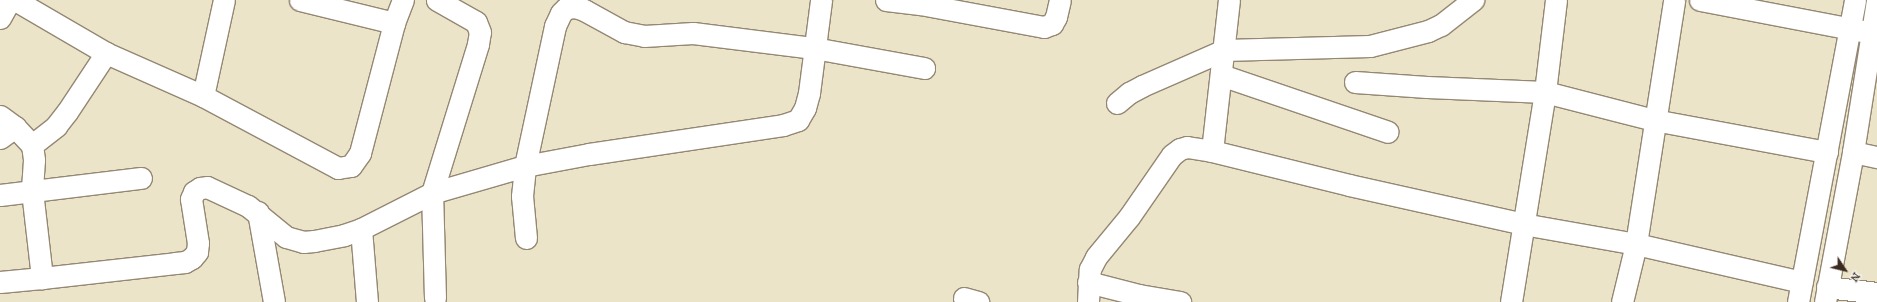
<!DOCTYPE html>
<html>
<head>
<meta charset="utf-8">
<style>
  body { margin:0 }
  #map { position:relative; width:1877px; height:302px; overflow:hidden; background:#ece4c8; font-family:"IM FELL French Canon",serif }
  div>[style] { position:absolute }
  .roads { filter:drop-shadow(1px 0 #948773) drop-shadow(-1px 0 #948773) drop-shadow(0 1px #948773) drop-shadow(0 -1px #948773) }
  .minor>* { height:21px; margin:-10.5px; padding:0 10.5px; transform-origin:10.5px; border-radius:10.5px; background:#fff }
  span { translate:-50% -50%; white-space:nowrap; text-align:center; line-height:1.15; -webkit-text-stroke:3px #f6f6f2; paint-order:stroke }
  .north { position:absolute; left:1825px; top:250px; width:40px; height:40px; -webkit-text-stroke:3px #f6f6f2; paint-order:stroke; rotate:125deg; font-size:11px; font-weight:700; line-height:16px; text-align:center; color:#3b2a1e }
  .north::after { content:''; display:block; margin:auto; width:14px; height:18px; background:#3b2a1e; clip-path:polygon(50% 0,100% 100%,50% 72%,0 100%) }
</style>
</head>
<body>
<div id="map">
  <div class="roads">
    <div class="minor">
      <div style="left:15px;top:0;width:105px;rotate:30.2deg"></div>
      <div style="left:300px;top:0;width:97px;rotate:13.7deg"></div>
      <div style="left:886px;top:0;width:34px;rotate:7deg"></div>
      <div style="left:920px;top:4px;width:126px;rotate:10.5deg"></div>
      <div style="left:1044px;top:27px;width:9px;rotate:-21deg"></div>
      <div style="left:1052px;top:24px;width:8px;rotate:-60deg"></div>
      <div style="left:1056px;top:17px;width:17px;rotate:-77deg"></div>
      <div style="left:1700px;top:0;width:166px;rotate:10.8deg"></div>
      <div style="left:0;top:18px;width:21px;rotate:-61deg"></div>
      <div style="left:1221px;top:75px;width:176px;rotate:18.8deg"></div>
      <div style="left:1355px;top:82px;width:72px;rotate:4deg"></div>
      <div style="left:1427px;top:87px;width:118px;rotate:2.4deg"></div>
      <div style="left:1545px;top:92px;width:113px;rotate:14.4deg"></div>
      <div style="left:1654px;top:120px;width:176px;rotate:10.5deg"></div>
      <div style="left:203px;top:96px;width:98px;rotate:-77.7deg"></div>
      <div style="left:1117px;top:103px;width:16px;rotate:-40deg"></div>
      <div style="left:1129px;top:93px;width:15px;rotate:-28deg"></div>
      <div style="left:1142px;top:86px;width:90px;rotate:-23.7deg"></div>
      <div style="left:1224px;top:50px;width:146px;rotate:-1.6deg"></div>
      <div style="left:1370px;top:46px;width:60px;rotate:-14.5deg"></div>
      <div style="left:1428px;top:31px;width:14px;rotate:-25deg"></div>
      <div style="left:1441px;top:25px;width:41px;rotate:-38deg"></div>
      <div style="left:0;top:116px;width:19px;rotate:36deg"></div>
      <div style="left:15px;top:127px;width:25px;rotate:47deg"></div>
      <div style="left:32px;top:145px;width:15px;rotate:82deg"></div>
      <div style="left:34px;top:160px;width:31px;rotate:94deg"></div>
      <div style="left:32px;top:191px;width:88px;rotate:83.4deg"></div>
      <div style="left:42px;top:278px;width:134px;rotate:-6.4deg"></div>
      <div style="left:175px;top:263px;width:10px;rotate:-6deg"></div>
      <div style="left:185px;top:262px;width:8px;rotate:-30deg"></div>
      <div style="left:192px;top:258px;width:8px;rotate:-50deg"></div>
      <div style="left:197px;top:252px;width:9px;rotate:-84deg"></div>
      <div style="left:198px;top:243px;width:45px;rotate:-99deg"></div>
      <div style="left:191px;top:199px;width:8px;rotate:-67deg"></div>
      <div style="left:194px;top:192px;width:7px;rotate:-34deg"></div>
      <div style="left:200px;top:188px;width:7px;rotate:-8deg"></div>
      <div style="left:207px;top:187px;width:45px;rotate:24.9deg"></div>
      <div style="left:248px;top:206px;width:49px;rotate:39.2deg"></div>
      <div style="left:286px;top:237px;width:18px;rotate:16deg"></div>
      <div style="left:303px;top:242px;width:11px;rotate:-5deg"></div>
      <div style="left:314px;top:241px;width:31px;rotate:-11deg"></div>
      <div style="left:344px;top:235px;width:18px;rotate:-19deg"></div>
      <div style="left:361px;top:229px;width:80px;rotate:-26.9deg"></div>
      <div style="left:432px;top:193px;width:97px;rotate:-16.2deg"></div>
      <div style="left:525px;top:166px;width:65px;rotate:-10.6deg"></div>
      <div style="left:589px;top:154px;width:196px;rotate:-8.5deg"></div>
      <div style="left:783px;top:125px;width:16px;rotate:-18deg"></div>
      <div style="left:798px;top:120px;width:14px;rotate:-60deg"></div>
      <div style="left:805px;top:108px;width:16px;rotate:-75deg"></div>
      <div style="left:809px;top:93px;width:94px;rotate:-82.6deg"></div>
      <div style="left:0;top:138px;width:19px;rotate:-36deg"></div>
      <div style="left:32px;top:145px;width:31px;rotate:-38deg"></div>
      <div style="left:56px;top:126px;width:18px;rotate:-52deg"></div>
      <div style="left:67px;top:112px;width:71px;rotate:-56.5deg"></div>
      <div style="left:106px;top:53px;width:106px;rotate:23.9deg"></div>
      <div style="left:203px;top:96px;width:153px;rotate:28.1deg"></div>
      <div style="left:338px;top:168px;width:13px;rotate:-9deg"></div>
      <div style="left:351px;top:166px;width:16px;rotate:-55deg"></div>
      <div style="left:360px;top:153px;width:134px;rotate:-75.3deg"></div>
      <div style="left:394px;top:23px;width:25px;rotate:-69deg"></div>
      <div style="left:1212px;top:151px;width:152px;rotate:-83.6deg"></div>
      <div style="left:1853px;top:152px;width:25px;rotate:12deg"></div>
      <div style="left:0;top:195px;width:142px;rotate:-6.9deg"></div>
      <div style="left:258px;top:212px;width:91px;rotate:79.9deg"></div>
      <div style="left:361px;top:229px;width:73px;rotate:85.3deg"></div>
      <div style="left:526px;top:238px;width:42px;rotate:-95.4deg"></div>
      <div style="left:522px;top:196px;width:30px;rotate:-84deg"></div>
      <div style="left:525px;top:166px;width:143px;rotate:-77.9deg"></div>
      <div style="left:555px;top:26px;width:14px;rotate:-65deg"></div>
      <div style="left:561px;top:13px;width:7px;rotate:-45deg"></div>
      <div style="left:566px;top:8px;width:9px;rotate:-6deg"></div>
      <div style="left:575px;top:7px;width:9px;rotate:18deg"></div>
      <div style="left:584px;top:10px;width:46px;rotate:28.8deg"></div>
      <div style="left:624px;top:32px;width:20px;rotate:11deg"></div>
      <div style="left:644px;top:36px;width:49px;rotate:-3.5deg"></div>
      <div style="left:693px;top:33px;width:122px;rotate:7.1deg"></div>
      <div style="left:814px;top:48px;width:112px;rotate:10.3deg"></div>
      <div style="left:0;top:282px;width:42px;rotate:-5.4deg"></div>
      <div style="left:1088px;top:282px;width:53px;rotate:14.3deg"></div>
      <div style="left:1139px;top:295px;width:42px;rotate:9.7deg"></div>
      <div style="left:1827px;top:287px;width:50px;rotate:6.8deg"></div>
      <div style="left:435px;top:298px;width:105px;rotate:-91.6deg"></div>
      <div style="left:432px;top:193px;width:156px;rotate:-72.8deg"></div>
      <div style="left:478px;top:44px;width:12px;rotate:-81deg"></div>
      <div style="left:480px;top:32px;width:11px;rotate:-112deg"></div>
      <div style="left:476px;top:22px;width:45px;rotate:-150.6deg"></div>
      <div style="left:964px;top:298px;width:15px;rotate:16deg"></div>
      <div style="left:1088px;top:302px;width:33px;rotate:-87deg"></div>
      <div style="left:1090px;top:269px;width:13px;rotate:-63deg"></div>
      <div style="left:1096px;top:257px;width:52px;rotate:-50.5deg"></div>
      <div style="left:1129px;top:217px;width:75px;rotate:-55.3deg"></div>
      <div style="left:1172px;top:155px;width:10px;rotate:-37deg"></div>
      <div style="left:1180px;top:149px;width:7px;rotate:-16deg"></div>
      <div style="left:1187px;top:147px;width:25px;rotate:9deg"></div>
      <div style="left:1212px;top:151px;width:141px;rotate:13.9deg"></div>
      <div style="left:1349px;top:185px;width:178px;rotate:12.6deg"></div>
      <div style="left:1523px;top:224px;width:115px;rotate:10deg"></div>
      <div style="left:1636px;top:244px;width:170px;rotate:12.9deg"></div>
      <div style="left:1511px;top:302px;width:213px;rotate:-80.8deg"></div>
      <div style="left:1545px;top:92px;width:93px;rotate:-83.2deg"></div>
      <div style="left:1622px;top:302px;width:60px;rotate:-76.4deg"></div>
      <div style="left:1636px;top:244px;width:247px;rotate:-81.1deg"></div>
      <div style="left:1798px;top:302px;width:307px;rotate:-79.3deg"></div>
      <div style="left:1825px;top:302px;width:153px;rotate:-79.4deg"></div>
      <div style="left:1853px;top:152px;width:153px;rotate:-81deg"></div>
    </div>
  </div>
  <div class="north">N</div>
</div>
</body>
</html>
